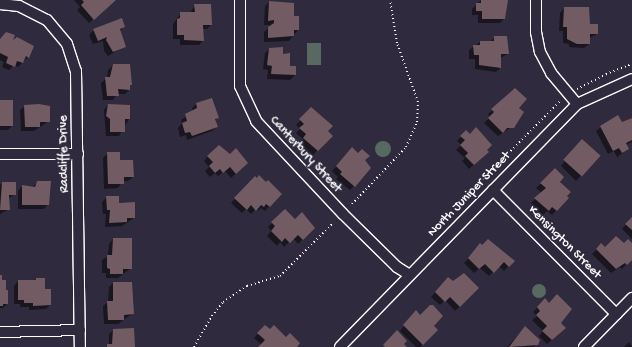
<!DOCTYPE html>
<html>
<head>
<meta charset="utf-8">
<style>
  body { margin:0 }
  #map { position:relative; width:632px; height:347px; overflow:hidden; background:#2f2a3d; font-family:"Gochi Hand",sans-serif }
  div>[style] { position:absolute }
  .green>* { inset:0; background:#586961; transform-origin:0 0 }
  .round { border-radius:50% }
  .shadow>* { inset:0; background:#0007 }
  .building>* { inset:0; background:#735b63; transform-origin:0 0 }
  .path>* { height:2px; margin-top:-1px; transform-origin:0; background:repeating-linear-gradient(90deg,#fff 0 1px,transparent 0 4px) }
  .roads { filter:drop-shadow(1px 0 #fff) drop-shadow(-1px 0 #fff) drop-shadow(0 1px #fff) drop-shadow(0 -1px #fff) }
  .street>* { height:10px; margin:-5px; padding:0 5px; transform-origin:5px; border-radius:5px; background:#2f2a3d }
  span { translate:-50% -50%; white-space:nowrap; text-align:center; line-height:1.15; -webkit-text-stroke:3.5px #2f2a3d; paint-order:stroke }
  .street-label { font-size:13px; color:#fff }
</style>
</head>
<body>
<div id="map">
  <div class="green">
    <div style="left:321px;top:43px;width:22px;height:14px;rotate:90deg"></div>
    <div class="round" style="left:375px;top:141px;width:16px;height:16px"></div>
    <div class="round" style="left:532px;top:284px;width:14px;height:14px"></div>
  </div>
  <div class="shadow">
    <div style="clip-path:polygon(74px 0,114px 0,89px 23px,77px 10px,80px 7px)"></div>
    <div style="clip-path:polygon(481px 0,505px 0,504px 19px,500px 23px,478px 23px,478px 15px,472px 15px,472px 9px)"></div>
    <div style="clip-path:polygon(269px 2px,293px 17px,298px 17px,298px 30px,289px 41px,264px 42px,264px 32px,269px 27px,269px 25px,264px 25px,265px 6px)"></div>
    <div style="clip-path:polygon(195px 5px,211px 25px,207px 29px,202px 29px,203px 41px,199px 45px,180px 45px,180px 39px,173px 39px,173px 24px,181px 13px,190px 13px)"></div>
    <div style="clip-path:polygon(564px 8px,597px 34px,589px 38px,589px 44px,584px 48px,569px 47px,569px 44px,563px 43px,563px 31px,559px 31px,560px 13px)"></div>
    <div style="clip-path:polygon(124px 27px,120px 31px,125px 46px,108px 56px,104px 51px,103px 41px,93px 44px,89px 35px,94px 30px)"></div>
    <div style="clip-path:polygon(3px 37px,28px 57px,18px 67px,14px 65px,9px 70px,2px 67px,4px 62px,0 60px,0 38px)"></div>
    <div style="clip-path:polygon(495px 37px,508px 54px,500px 58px,500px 68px,496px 72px,475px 69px,475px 59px,469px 59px,469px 50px,480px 42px,490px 42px)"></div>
    <div style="clip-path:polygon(269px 49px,282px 55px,289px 67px,295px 67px,295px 75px,290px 80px,267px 79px,268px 70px,263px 69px,265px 53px)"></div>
    <div style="clip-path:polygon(113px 65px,131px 76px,129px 90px,125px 94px,117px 94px,113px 100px,103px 100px,101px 83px,107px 78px,108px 70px)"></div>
    <div style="clip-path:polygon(515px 90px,518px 108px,513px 126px,498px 136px,484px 123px,490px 117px,488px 114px)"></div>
    <div style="clip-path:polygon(0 101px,12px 126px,8px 130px,0 130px)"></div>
    <div style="clip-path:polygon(196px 104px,217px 118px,215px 121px,217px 127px,212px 131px,187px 140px,186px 135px,180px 137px,178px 128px,182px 123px,181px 120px,193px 112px,192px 108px)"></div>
    <div style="clip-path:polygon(108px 105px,129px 106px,129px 119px,119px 136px,106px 136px,104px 110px)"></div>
    <div style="clip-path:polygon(25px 106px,49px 121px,34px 131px,21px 131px,20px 110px)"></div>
    <div style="clip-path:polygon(311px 109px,331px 136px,313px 155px,299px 143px,303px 139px,296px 133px,300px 129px,296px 125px)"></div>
    <div style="clip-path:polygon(631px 118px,632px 142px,626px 145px,628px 149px,617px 157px,614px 151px,608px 154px,596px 131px,601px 127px,622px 123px)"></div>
    <div style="clip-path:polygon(476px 129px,490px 142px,483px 157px,469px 169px,462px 161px,465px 158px,456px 150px,461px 145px,457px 141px,466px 131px,470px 135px)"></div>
    <div style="clip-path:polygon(578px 144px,599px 156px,576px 181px,561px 166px)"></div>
    <div style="clip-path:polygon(353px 149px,364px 160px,354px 186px,350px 190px,336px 179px,338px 177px,332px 171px)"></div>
    <div style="clip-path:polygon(108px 153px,133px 177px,128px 181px,123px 181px,118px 188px,104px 189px,103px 158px)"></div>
    <div style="clip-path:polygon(208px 156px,242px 168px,231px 178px,225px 171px,218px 176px,215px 173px,210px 177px,205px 171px,209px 167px,204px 161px)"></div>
    <div style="clip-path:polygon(555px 170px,568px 198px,552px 215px,547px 211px,543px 215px,531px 203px,542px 193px,536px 188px)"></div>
    <div style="clip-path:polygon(255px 177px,280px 194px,265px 211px,261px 208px,258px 211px,256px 209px,251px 214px,246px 209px,242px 213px,231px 203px)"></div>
    <div style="clip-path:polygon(37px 182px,48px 204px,44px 209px,18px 209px,18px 191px,22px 186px,32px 188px)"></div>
    <div style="clip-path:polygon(2px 183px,15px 194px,8px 199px,9px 209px,0 214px,0 185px)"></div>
    <div style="clip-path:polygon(107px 197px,118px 204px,134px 218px,122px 226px,105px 227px,106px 214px,103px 214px,102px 202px)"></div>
    <div style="clip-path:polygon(285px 210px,295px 220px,314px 228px,298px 244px,293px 238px,284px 247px,280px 242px,277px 246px,267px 236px,271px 231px,268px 227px)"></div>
    <div style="clip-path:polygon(632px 218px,632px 239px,622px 229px)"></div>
    <div style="clip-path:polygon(113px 239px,131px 268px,118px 278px,106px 278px,106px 273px,102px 273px,102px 260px,108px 256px,109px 244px)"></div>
    <div style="clip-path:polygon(488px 240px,513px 261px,504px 271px,499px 266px,489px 276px,480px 268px,474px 273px,464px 263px)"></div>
    <div style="clip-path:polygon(632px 244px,632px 258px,622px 269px,620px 267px,611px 273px,592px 254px,601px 245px,605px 248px)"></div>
    <div style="clip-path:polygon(0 276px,7px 304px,3px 308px,0 308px)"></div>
    <div style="clip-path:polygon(44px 279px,44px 290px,50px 305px,46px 309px,29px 310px,29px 307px,20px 307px,20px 304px,14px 304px,14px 286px,18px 281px)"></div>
    <div style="clip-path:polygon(113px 283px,133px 313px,118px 324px,104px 324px,103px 306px,108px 302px,109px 287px)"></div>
    <div style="clip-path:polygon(444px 283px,453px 283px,478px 288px,455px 311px,445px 300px,440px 305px,431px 297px)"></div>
    <div style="clip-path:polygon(545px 300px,560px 323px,560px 332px,547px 344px,539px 336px,543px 331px,532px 320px,537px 316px,533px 312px)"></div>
    <div style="clip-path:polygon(412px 316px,420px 316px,437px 330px,420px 347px,416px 347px,400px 331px)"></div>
    <div style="clip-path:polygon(265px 326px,296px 347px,260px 347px,262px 345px,254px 338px)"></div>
    <div style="clip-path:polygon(525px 328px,539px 341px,534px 347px,507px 347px)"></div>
    <div style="clip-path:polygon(114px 330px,134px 347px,106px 347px,109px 345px,109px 334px)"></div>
    <div style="clip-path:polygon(629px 342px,632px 347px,624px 347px)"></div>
  </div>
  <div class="building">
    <div style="clip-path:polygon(82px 0,116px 0,94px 20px,81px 5px,84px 2px)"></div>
    <div style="clip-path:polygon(481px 0,508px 0,505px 19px,482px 19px,482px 11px,476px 11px,476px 3px,481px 3px)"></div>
    <div style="clip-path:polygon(269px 1px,294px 3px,294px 16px,299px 16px,299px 30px,294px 30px,294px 36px,268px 38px,268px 27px,274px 23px,274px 20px,268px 21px)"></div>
    <div style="clip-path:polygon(194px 4px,211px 4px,212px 25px,203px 25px,204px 41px,184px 40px,184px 35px,177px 35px,177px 19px,180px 18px,180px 12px,195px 12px)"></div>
    <div style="clip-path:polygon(564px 7px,589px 7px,590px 24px,598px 24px,598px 34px,590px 34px,590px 44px,577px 44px,567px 39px,567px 27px,563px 27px)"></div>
    <div style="clip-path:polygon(122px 18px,125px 27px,120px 29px,126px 47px,113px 52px,106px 40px,107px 37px,98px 41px,93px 29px)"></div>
    <div style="clip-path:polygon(6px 32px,15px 35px,13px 40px,17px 37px,34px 46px,29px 58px,26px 56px,23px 63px,17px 61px,15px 67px,6px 63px,8px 57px,0 53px,0 39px)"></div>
    <div style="clip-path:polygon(494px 36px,507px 36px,509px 54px,501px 54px,501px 68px,479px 65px,479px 55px,474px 55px,473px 45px,480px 45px,480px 41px,494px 41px)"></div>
    <div style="clip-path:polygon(283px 47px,283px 54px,290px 53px,290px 66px,296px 66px,296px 75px,271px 74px,272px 66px,267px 65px,269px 48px)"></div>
    <div style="clip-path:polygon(113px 64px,130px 64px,132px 85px,130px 85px,130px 90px,118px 89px,119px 96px,107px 96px,105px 77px,110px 77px)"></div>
    <div style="clip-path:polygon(515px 88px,527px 99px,519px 108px,524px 112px,514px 128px,507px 128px,503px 133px,488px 118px,494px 112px,491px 109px)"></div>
    <div style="clip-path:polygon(212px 98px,219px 118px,215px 119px,218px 127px,192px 136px,190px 132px,185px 133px,182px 123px,187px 121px,185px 114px,197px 108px,196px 103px)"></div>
    <div style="left:0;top:100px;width:13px;height:26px"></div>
    <div style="clip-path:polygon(39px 104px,50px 106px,50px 122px,40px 122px,40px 127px,25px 127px,24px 105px)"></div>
    <div style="clip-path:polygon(108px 104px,130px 105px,130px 119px,125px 119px,125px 132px,110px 132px,110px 119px,106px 116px)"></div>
    <div style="clip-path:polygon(311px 107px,333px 126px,328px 131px,333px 136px,318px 151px,303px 138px,306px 134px,299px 128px,304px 124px,299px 119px)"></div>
    <div style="clip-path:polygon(618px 115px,622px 122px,632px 118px,632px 140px,626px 143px,629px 149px,622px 153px,619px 148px,613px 151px,600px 126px)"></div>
    <div style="clip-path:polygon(476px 127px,492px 145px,487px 150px,489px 152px,474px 165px,465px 156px,468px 153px,460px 145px,465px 140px,460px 136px,466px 130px,470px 134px)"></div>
    <div style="left:582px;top:139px;width:25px;height:28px;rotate:42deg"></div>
    <div style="clip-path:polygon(219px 145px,230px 154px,236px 148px,248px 163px,236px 174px,230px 167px,223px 173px,220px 169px,215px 173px,209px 166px,213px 162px,207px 156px)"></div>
    <div style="clip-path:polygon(352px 147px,358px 153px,362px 149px,370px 156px,365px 160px,371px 168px,355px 187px,340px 174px,342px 172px,336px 166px)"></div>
    <div style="clip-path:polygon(107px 152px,120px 152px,120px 160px,133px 160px,134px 177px,124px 177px,124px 184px,108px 184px)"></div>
    <div style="clip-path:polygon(555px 168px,564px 177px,560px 182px,571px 192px,567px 196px,569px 198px,557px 211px,552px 207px,549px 211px,534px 198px,546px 188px,540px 183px)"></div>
    <div style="clip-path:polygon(259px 175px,266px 182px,268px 180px,282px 194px,270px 207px,266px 204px,264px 207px,261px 205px,256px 211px,251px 205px,247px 210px,234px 198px,255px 176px,257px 178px)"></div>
    <div style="clip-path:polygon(37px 181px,51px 181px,49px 205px,22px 205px,22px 185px,35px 187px)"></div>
    <div style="clip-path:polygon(2px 182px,16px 182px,16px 195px,9px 195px,10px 210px,0 210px)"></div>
    <div style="clip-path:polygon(106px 196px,119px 196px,119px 203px,135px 202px,135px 218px,127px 218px,127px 222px,109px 223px,110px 210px,107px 210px)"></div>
    <div style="clip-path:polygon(285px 209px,295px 219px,302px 212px,315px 228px,303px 240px,298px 235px,290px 243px,285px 238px,282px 242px,271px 231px,275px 226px,271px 222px)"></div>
    <div style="clip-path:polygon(632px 217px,632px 230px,625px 224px)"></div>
    <div style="clip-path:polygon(616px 236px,624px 243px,628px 239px,632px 243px,632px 260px,627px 265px,625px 263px,616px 269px,596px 249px,601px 243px,605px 247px)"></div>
    <div style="clip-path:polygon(113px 238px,132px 238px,132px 269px,123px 269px,123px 274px,110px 274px,110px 269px,107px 268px,107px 255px,112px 255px)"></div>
    <div style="clip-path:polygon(488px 239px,515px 261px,509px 267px,504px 262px,494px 273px,485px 264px,479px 269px,468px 258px,480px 243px,482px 245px)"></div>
    <div style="clip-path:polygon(464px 273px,479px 288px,460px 307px,450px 297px,445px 302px,435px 292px,448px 277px,453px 281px)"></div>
    <div style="clip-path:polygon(0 275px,2px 275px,2px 280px,6px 280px,6px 290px,8px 290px,8px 304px,3px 304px,3px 306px,0 306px)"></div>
    <div style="clip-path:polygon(36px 278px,45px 278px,45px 289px,51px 289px,51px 305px,33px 306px,33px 303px,24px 303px,24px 300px,18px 300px,18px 280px,36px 280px)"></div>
    <div style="clip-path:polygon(113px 282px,132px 282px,134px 314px,124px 315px,124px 320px,108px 320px,107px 301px,113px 301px)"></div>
    <div style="clip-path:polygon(557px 294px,572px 309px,561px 323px,566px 328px,552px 340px,542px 331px,547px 326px,536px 315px,540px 311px,537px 307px,545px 298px,549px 303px)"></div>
    <div style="clip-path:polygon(430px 305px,433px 305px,443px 316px,434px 326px,438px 330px,423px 345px,403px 325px,416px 310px,420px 315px)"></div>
    <div style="clip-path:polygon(265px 325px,270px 329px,274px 325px,286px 337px,290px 333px,300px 343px,297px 347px,258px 347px,265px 340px,257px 333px)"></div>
    <div style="clip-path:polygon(525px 326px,540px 340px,538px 345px,509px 347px)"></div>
    <div style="clip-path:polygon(134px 328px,135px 347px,107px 347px,107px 344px,112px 344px,113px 329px)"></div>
    <div style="clip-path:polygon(397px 330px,407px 341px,404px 344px,407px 347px,385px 347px,383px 345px)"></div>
  </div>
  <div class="path">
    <div style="left:577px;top:89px;width:33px;rotate:-27deg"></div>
    <div style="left:606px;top:74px;width:28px;rotate:-21deg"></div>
    <div style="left:477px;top:185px;width:118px;rotate:-45.3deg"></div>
    <div style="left:352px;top:204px;width:79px;rotate:-46.5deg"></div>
    <div style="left:406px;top:147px;width:27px;rotate:-66deg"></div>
    <div style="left:417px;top:122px;width:20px;rotate:-87deg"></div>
    <div style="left:418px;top:102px;width:63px;rotate:-109.6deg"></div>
    <div style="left:397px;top:43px;width:44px;rotate:-99.2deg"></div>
    <div style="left:194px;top:347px;width:36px;rotate:-60deg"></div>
    <div style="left:212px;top:316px;width:18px;rotate:-52deg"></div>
    <div style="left:223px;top:302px;width:29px;rotate:-34deg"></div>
    <div style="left:247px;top:286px;width:34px;rotate:-17deg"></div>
    <div style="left:280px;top:276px;width:74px;rotate:-45deg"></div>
  </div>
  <div class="roads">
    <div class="street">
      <div style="left:240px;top:0;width:86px;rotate:90deg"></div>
      <div style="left:240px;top:86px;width:38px;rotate:65deg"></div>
      <div style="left:256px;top:121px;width:127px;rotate:46.9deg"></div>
      <div style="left:343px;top:214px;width:76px;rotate:44.5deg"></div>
      <div style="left:397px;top:267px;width:15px;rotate:32deg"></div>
      <div style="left:536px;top:0;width:32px;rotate:90deg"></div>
      <div style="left:536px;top:32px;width:20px;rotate:79deg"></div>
      <div style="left:540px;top:52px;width:24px;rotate:62deg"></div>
      <div style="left:551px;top:73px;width:40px;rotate:50deg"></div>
      <div style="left:0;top:4px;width:19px;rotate:6deg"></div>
      <div style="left:19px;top:6px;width:31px;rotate:27deg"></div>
      <div style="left:47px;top:20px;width:31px;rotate:50deg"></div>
      <div style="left:67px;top:44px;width:28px;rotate:72deg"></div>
      <div style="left:76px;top:71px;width:276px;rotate:89.2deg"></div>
      <div style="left:0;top:154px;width:78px"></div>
      <div style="left:493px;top:190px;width:175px;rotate:45.2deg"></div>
      <div style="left:0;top:332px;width:80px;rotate:-1.4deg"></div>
      <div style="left:340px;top:347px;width:339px;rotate:-45.7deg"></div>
      <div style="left:577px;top:104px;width:60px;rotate:-24.4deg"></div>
      <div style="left:584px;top:347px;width:69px;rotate:-45.6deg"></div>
    </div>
  </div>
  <div class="street-label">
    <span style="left:65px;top:154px;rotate:-91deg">Radcliffe Drive</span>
    <span style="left:305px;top:155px;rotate:47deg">Canterbury Street</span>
    <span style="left:470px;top:195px;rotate:-46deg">North Juniper Street</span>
    <span style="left:564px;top:243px;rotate:45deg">Kensington Street</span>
  </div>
</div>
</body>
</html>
